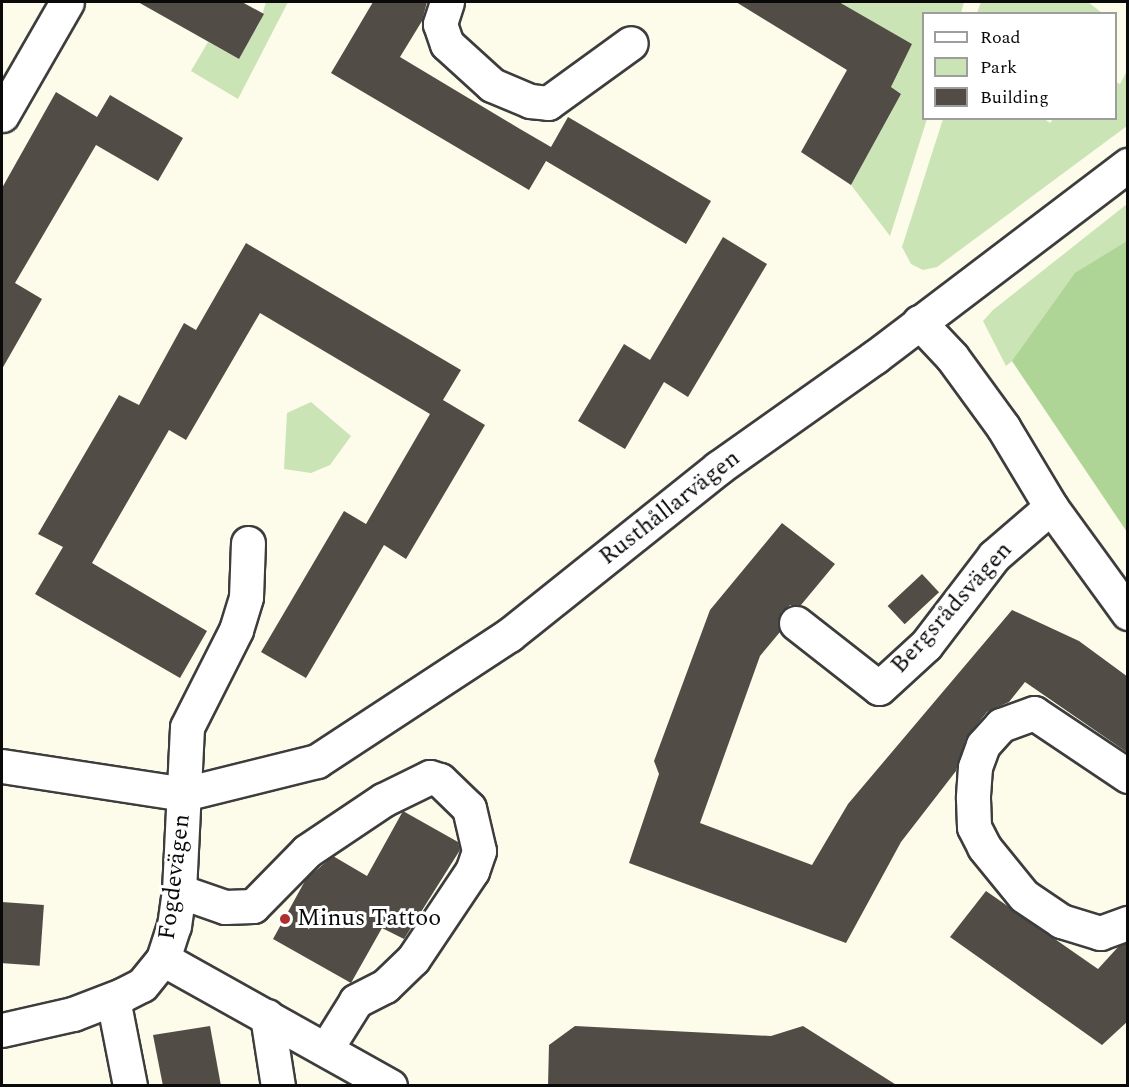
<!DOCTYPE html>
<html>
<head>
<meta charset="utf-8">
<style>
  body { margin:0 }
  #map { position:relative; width:1129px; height:1087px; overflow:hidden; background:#fdfbe9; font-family:Spectral,serif }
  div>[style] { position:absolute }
  .green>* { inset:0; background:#cbe4b6 }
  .forest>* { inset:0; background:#aed496 }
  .building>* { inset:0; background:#524c47; transform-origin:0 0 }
  .roads { filter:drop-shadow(2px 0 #3d3d3d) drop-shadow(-2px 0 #3d3d3d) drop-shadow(0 2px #3d3d3d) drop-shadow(0 -2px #3d3d3d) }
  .minor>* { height:33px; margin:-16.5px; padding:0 16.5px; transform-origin:16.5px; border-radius:16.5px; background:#fff }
  .dots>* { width:16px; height:16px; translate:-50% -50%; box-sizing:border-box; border:3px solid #fff; border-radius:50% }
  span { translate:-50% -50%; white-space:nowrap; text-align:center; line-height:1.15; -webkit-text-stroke:6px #fff; paint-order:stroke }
  .street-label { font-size:24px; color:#0a0a0a }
  .poi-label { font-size:24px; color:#0a0a0a }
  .left { translate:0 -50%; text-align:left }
  .frame { position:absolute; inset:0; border:3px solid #0a0a0a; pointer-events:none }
  .legend { position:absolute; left:922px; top:12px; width:195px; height:108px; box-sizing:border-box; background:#fff; border:2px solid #9d9d9d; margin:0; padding:8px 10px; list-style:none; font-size:18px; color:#0a0a0a }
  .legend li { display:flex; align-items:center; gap:12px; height:30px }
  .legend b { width:30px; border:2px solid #9d9d9d }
</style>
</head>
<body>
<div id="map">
  <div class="green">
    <div style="clip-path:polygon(266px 2px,288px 2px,238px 99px,191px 71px,208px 42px,239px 59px,260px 22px)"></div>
    <div style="clip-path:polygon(839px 2px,964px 2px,961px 13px,924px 14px,924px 118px,927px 119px,890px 236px,851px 185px,901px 94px,891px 87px,912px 44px)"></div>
    <div style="clip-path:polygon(981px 2px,1088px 2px,1102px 13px,977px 13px)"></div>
    <div style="clip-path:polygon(1127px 71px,1127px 126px,937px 267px,923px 270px,911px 264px,902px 247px,943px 119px,1043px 118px,1050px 123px,1053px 119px,1116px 118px,1116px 82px,1120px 84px)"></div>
    <div style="clip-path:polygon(1127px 204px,1127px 410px,1012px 361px,1006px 366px,983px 321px,993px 310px)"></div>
    <div style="clip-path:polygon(311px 402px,351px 436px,330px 465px,311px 473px,284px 469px,287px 413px)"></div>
  </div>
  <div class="forest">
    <div style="clip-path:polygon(1127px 241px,1127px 532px,1012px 361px,1075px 273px)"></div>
  </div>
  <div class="building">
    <div style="clip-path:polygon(138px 2px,242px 2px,264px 14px,239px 59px)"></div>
    <div style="clip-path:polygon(373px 2px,427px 2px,422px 21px,400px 57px,520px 129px,551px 147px,568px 117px,711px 201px,686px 244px,546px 161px,529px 190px,331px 73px)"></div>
    <div style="clip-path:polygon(736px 2px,839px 2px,912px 44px,891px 87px,901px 94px,851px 185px,801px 152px,847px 70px)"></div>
    <div style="clip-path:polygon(56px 92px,97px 117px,110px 95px,183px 138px,158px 181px,96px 145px,15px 283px,42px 299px,2px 369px,2px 188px)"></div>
    <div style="clip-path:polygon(723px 237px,767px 264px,688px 397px,664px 382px,625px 449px,578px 421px,624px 344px,650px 360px)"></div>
    <div style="clip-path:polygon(246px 243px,461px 370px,443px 400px,485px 425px,406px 559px,384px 545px,306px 678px,261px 652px,344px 511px,366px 524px,430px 414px,260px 313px,186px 440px,169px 430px,92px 563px,207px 631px,180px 678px,35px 594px,63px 547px,38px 534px,119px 395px,139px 405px,184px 323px,196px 330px)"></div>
    <div style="clip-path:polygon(782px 523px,835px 564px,801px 605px,790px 605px,781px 612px,780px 632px,760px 656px,700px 823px,812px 865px,848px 804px,1012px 610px,1079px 641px,1128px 677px,1128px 753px,1025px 682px,1009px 702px,987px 712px,966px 738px,956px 771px,901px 842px,846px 943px,629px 863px,659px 774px,654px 761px,710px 610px)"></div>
    <div style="left:922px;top:574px;width:25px;height:47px;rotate:47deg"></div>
    <div style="clip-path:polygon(403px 811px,458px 842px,460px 850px,404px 939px,382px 928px,351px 983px,273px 939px,306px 879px,333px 856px,367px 876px)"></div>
    <div style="clip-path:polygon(986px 891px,1098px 969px,1119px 946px,1128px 943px,1128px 1021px,1102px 1045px,950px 937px)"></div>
    <div style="left:2px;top:902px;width:42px;height:61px;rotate:4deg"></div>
    <div style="clip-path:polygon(210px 1026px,221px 1086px,163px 1086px,153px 1035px)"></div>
    <div style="clip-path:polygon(575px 1026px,771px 1036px,803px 1026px,898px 1086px,548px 1086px,549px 1045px)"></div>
  </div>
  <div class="roads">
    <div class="minor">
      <div style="left:447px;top:2px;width:23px;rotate:108deg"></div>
      <div style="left:440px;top:24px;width:21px;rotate:71deg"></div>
      <div style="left:447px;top:44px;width:61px;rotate:42.3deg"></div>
      <div style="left:492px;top:85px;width:41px;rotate:22.8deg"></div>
      <div style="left:530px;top:101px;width:18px;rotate:6deg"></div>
      <div style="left:548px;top:103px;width:102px;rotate:-35.9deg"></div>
      <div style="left:2px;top:115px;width:130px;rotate:-60.1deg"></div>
      <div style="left:919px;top:322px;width:48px;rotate:46.7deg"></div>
      <div style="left:952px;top:357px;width:87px;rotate:53.9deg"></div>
      <div style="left:1003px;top:427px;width:93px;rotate:59deg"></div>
      <div style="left:1051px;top:507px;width:131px;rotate:54deg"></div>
      <div style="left:796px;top:623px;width:105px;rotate:38.1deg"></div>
      <div style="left:879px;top:688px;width:64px;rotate:-42.5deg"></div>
      <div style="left:926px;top:645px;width:112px;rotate:-52.6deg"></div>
      <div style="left:994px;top:556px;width:75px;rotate:-40.7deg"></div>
      <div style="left:2px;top:766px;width:184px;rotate:8.7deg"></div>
      <div style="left:184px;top:794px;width:137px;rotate:-13.9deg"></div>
      <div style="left:317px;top:761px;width:230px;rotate:-33.3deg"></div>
      <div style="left:509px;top:635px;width:268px;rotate:-38.6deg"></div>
      <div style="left:718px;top:468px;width:192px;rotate:-35.3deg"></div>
      <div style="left:875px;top:357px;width:318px;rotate:-37.2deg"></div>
      <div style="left:1128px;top:776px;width:113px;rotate:-146.2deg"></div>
      <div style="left:1034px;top:713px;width:35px;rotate:160deg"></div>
      <div style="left:1001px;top:725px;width:27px;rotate:132deg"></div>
      <div style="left:983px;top:745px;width:23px;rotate:110deg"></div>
      <div style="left:975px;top:767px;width:31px;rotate:94deg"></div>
      <div style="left:973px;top:798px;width:29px;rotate:88deg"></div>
      <div style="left:974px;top:827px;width:22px;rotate:63deg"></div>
      <div style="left:984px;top:847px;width:63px;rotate:50.8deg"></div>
      <div style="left:1024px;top:896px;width:45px;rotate:34deg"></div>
      <div style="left:1061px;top:921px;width:41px;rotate:17.1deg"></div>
      <div style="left:1100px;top:933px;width:30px;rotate:-20deg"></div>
      <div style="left:179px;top:891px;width:49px;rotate:19.2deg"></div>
      <div style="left:225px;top:907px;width:28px;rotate:-2deg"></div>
      <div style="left:253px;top:906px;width:77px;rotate:-45.5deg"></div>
      <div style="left:307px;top:851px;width:92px;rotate:-33.9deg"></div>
      <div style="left:383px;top:800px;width:52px;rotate:-26.1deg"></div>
      <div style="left:430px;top:777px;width:10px;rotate:17deg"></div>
      <div style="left:440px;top:780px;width:40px;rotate:44deg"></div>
      <div style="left:469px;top:808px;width:44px;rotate:76.9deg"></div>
      <div style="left:479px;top:851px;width:21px;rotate:109deg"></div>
      <div style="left:472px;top:871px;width:106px;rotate:123.8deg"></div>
      <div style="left:413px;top:959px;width:39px;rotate:136deg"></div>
      <div style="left:385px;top:986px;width:33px;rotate:153deg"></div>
      <div style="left:356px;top:1001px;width:57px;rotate:122deg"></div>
      <div style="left:163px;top:959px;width:260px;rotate:29.2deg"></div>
      <div style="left:113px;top:999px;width:89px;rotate:78.9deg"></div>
      <div style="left:267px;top:1016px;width:71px;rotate:81.1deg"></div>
      <div style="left:2px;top:1030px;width:73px;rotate:-12.7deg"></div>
      <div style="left:73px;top:1014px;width:53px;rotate:-21.2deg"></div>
      <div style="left:122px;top:995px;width:22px;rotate:-27deg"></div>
      <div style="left:142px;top:985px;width:33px;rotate:-51deg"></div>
      <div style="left:163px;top:959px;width:35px;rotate:-72deg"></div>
      <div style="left:174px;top:926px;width:35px;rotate:-82deg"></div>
      <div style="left:179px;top:891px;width:164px;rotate:-87.2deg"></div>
      <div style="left:187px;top:727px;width:109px;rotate:-63.2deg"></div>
      <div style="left:236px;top:630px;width:34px;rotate:-73deg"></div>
      <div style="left:246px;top:597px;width:54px;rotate:-87.9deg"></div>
    </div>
  </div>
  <div class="dots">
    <div style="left:285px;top:919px;background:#ae2f2e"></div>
  </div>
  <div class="street-label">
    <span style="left:670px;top:508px;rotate:-38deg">Rusthållarvägen</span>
    <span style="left:952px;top:608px;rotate:-48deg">Bergsrådsvägen</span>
    <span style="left:175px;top:877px;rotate:-83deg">Fogdevägen</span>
  </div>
  <div class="poi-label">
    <span class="left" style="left:297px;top:919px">Minus Tattoo</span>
  </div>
  <div class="frame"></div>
  <ul class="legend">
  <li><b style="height:8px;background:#fff"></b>Road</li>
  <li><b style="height:16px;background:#cbe4b6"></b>Park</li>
  <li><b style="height:16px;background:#524c47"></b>Building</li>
  </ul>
</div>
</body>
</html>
